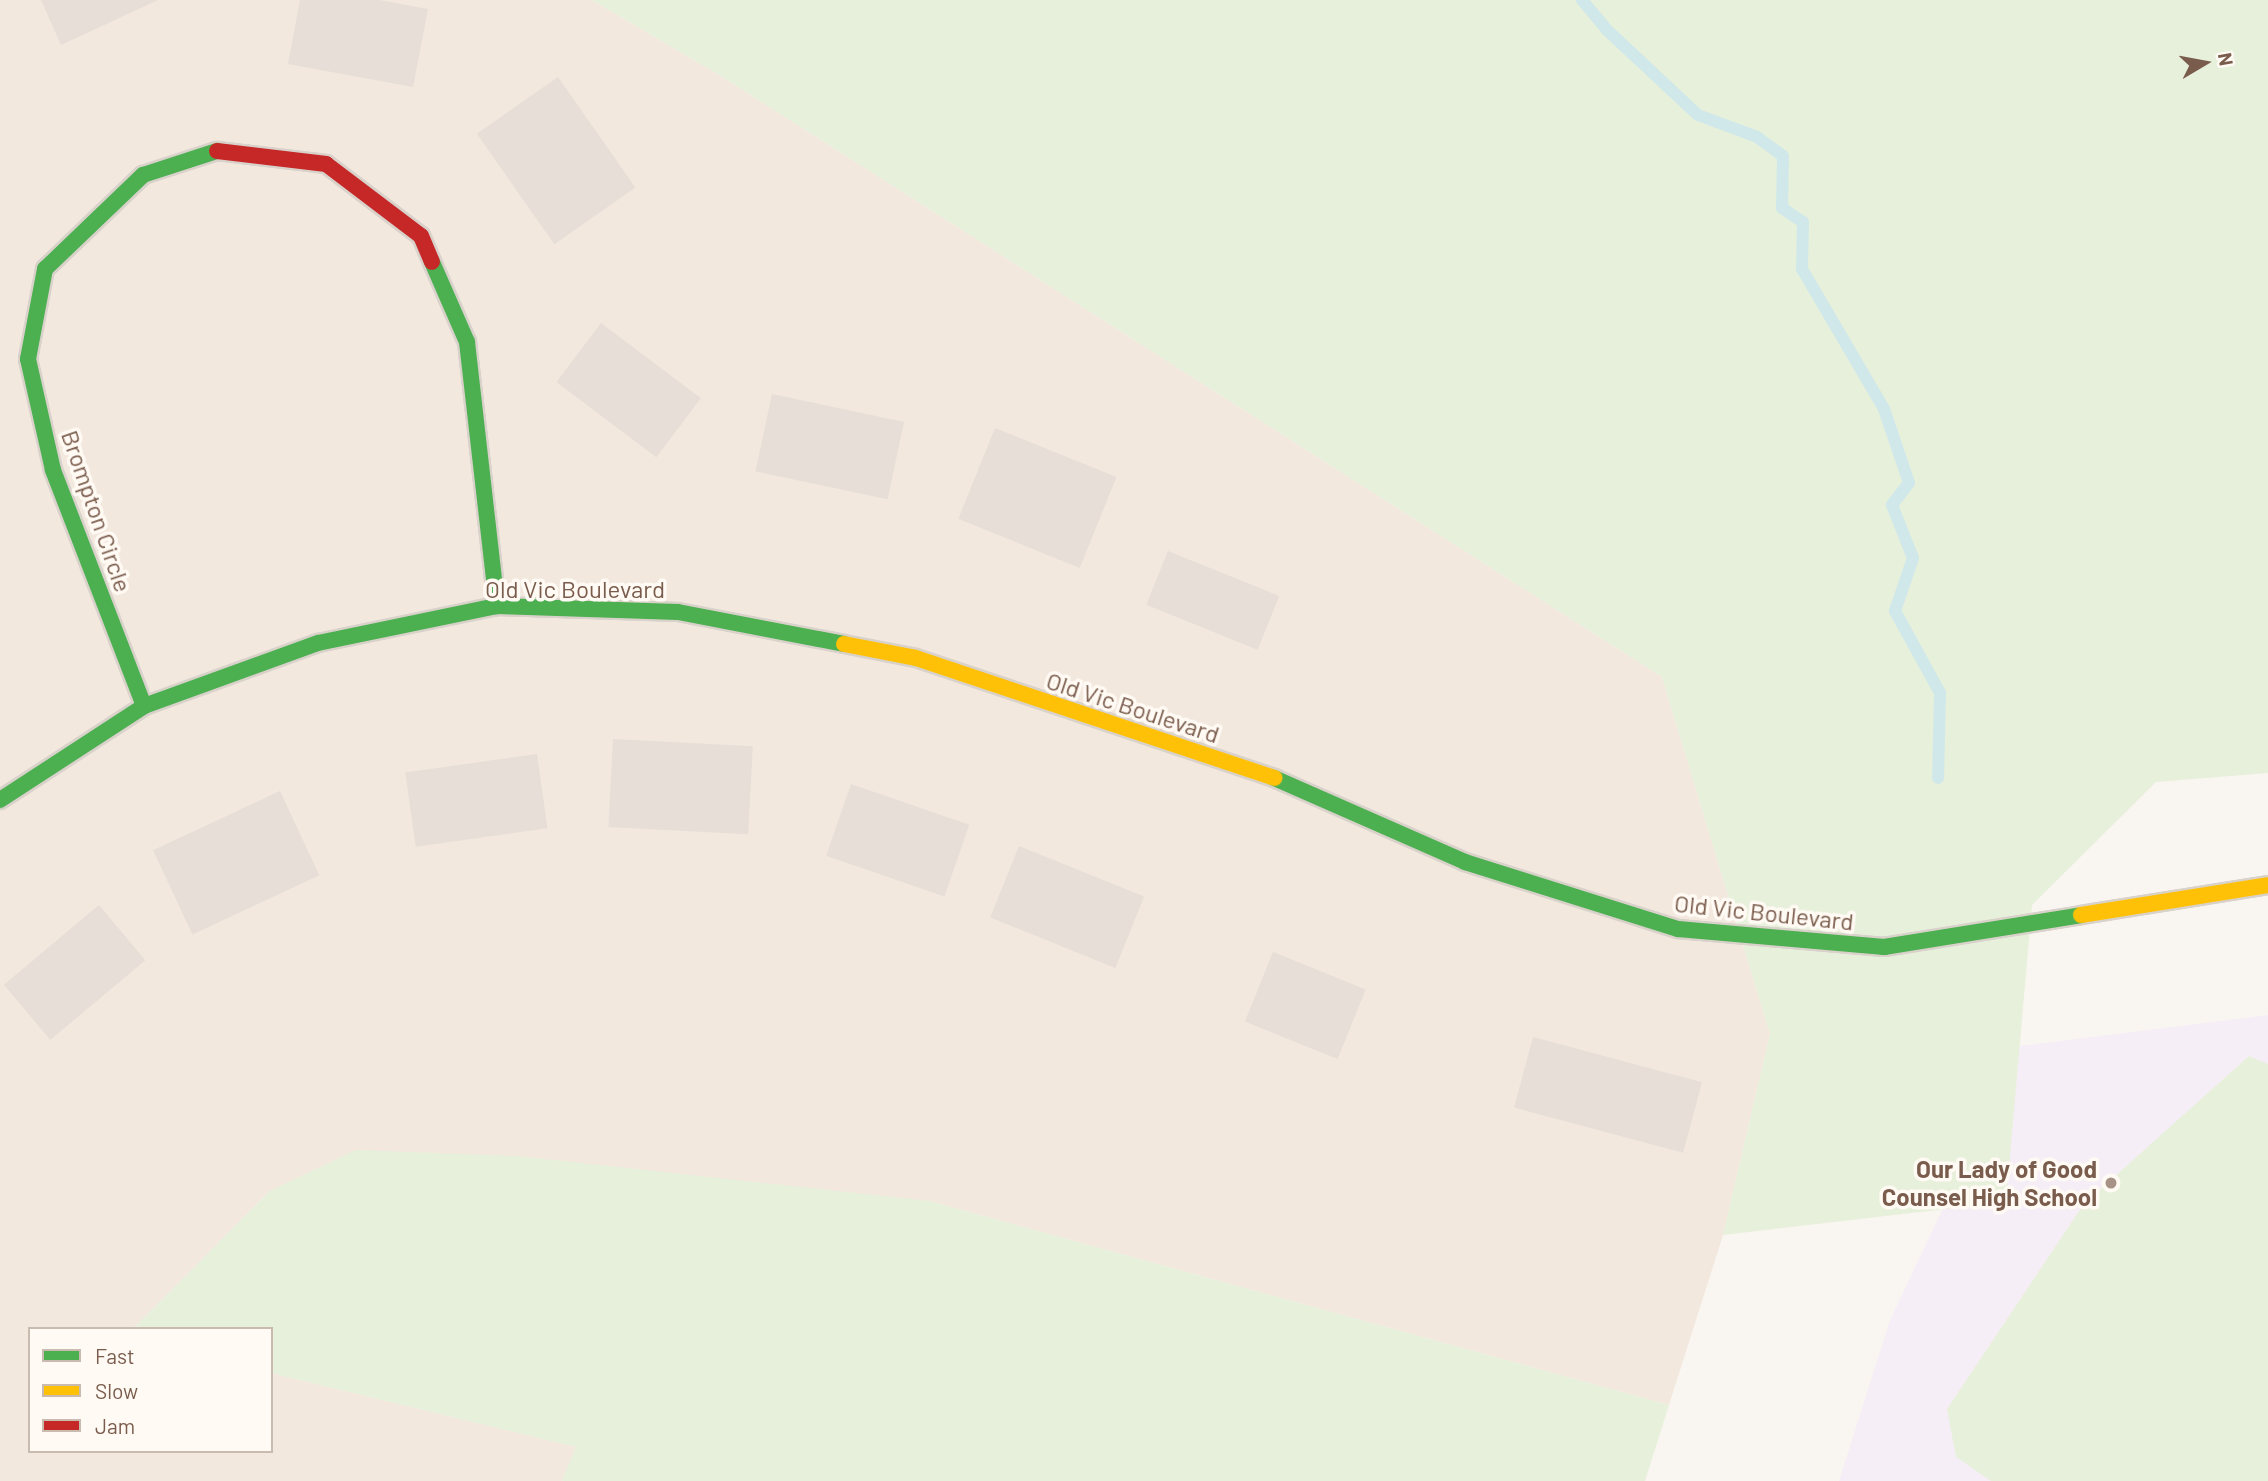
<!DOCTYPE html>
<html>
<head>
<meta charset="utf-8">
<style>
  body { margin:0 }
  #map { position:relative; width:2268px; height:1481px; overflow:hidden; background:#f9f5f0; font-family:Barlow,sans-serif }
  div>[style] { position:absolute }
  .residential>* { inset:0; background:#f2e8de }
  .education>* { inset:0; background:#f6eef6 }
  .green>* { inset:0; background:#e7f0db }
  .stream>* { height:12px; margin:-6px; padding:0 6px; transform-origin:6px; border-radius:6px; background:#d0e8ea }
  .building>* { inset:0; background:#e6ded7; transform-origin:0 0 }
  .roads { filter:drop-shadow(2px 0 #d9d2cb) drop-shadow(-2px 0 #d9d2cb) drop-shadow(0 2px #d9d2cb) drop-shadow(0 -2px #d9d2cb) }
  .fast>* { height:16px; margin:-8px; padding:0 8px; transform-origin:8px; border-radius:8px; background:#4caf50 }
  .slow>* { height:16px; margin:-8px; padding:0 8px; transform-origin:8px; border-radius:8px; background:#ffc107 }
  .jam>* { height:16px; margin:-8px; padding:0 8px; transform-origin:8px; border-radius:8px; background:#c62828 }
  .dots>* { width:19px; height:19px; translate:-50% -50%; box-sizing:border-box; border:4px solid #fffaf3; border-radius:50% }
  span { translate:-50% -50%; white-space:nowrap; text-align:center; line-height:1.15; -webkit-text-stroke:7px #fffaf3; paint-order:stroke }
  .street-label { font-size:24px; color:#7a5c4d }
  .poi-label { font-size:24px; color:#7a5c4d; font-weight:700 }
  .right { translate:-100% -50%; text-align:right }
  .legend { position:absolute; left:28px; top:1327px; width:245px; height:126px; box-sizing:border-box; background:#fffaf3; border:2px solid #cabbb1; margin:0; padding:9px 12px; list-style:none; font-size:21px; color:#7a5c4d }
  .legend li { display:flex; align-items:center; gap:14px; height:35px }
  .legend b { width:35px; border:2px solid #cabbb1 }
  .north { position:absolute; left:2170px; top:28px; width:70px; height:70px; -webkit-text-stroke:5px #fffaf3; paint-order:stroke; rotate:80deg; font-size:19px; font-weight:700; line-height:28px; text-align:center; color:#7a5c4d }
  .north::after { content:''; display:block; margin:auto; width:24px; height:32px; background:#7a5c4d; clip-path:polygon(50% 0,100% 100%,50% 72%,0 100%) }
</style>
</head>
<body>
<div id="map">
  <div class="residential">
    <div style="clip-path:polygon(0 0,592px 0,721px 76px,1662px 677px,1770px 1034px,1723px 1235px,1669px 1405px,929px 1201px,270px 1191px,133px 1329px,30px 1329px,30px 1451px,271px 1451px,271px 1373px,577px 1447px,562px 1481px,0 1481px)"></div>
  </div>
  <div class="education">
    <div style="clip-path:polygon(2268px 1015px,2268px 1481px,1839px 1481px,1890px 1320px,2020px 1046px)"></div>
  </div>
  <div class="green">
    <div style="clip-path:polygon(592px 0,2268px 0,2268px 773px,2156px 782px,2032px 905px,2006px 1202px,1723px 1235px,1770px 1034px,1662px 677px,721px 76px)"></div>
    <div style="clip-path:polygon(2249px 1056px,2268px 1064px,2268px 1481px,1991px 1481px,1956px 1457px,1947px 1409px,2083px 1205px)"></div>
    <div style="clip-path:polygon(356px 1150px,518px 1156px,929px 1201px,1669px 1405px,1645px 1481px,562px 1481px,576px 1447px,271px 1373px,271px 1329px,133px 1329px,270px 1191px)"></div>
  </div>
  <div class="stream">
    <div style="left:1582px;top:0;width:38px;rotate:50deg"></div>
    <div style="left:1606px;top:29px;width:126px;rotate:43.1deg"></div>
    <div style="left:1698px;top:115px;width:63px;rotate:20.4deg"></div>
    <div style="left:1757px;top:137px;width:32px;rotate:36deg"></div>
    <div style="left:1783px;top:156px;width:52px;rotate:91.1deg"></div>
    <div style="left:1782px;top:208px;width:25px;rotate:34deg"></div>
    <div style="left:1803px;top:222px;width:47px;rotate:91.2deg"></div>
    <div style="left:1802px;top:269px;width:162px;rotate:59.6deg"></div>
    <div style="left:1884px;top:409px;width:78px;rotate:71.3deg"></div>
    <div style="left:1909px;top:483px;width:28px;rotate:128deg"></div>
    <div style="left:1892px;top:505px;width:57px;rotate:68.4deg"></div>
    <div style="left:1913px;top:558px;width:56px;rotate:108.8deg"></div>
    <div style="left:1895px;top:611px;width:94px;rotate:61.2deg"></div>
    <div style="left:1940px;top:693px;width:85px;rotate:91.3deg"></div>
  </div>
  <div class="building">
    <div style="clip-path:polygon(41px 0,158px 0,61px 45px)"></div>
    <div style="clip-path:polygon(300px 0,380px 0,428px 9px,413px 87px,288px 64px)"></div>
    <div style="left:558px;top:77px;width:135px;height:99px;rotate:55deg"></div>
    <div style="left:601px;top:323px;width:125px;height:74px;rotate:37deg"></div>
    <div style="left:772px;top:394px;width:135px;height:79px;rotate:12deg"></div>
    <div style="left:995px;top:428px;width:131px;height:98px;rotate:22deg"></div>
    <div style="left:1168px;top:551px;width:120px;height:58px;rotate:22deg"></div>
    <div style="left:613px;top:739px;width:140px;height:88px;rotate:3deg"></div>
    <div style="left:537px;top:754px;width:75px;height:133px;rotate:82deg"></div>
    <div style="left:851px;top:784px;width:125px;height:76px;rotate:19deg"></div>
    <div style="left:280px;top:791px;width:93px;height:140px;rotate:65deg"></div>
    <div style="left:1019px;top:846px;width:135px;height:77px;rotate:22deg"></div>
    <div style="left:99px;top:905px;width:72px;height:124px;rotate:50deg"></div>
    <div style="left:1273px;top:952px;width:100px;height:75px;rotate:22deg"></div>
    <div style="left:1533px;top:1037px;width:175px;height:73px;rotate:15deg"></div>
  </div>
  <div class="roads">
    <div class="fast">
      <div style="left:432px;top:262px;width:87px;rotate:66.4deg"></div>
      <div style="left:467px;top:342px;width:266px;rotate:83.5deg"></div>
      <div style="left:144px;top:706px;width:253px;rotate:-111.1deg"></div>
      <div style="left:53px;top:470px;width:114px;rotate:-102.7deg"></div>
      <div style="left:28px;top:359px;width:92px;rotate:-79.3deg"></div>
      <div style="left:45px;top:269px;width:136px;rotate:-43.8deg"></div>
      <div style="left:143px;top:175px;width:78px;rotate:-18deg"></div>
      <div style="left:1274px;top:778px;width:209px;rotate:23.7deg"></div>
      <div style="left:1465px;top:862px;width:223px;rotate:17.5deg"></div>
      <div style="left:1678px;top:929px;width:207px;rotate:5deg"></div>
      <div style="left:1884px;top:947px;width:200px;rotate:-9.2deg"></div>
      <div style="left:0;top:800px;width:172px;rotate:-33.1deg"></div>
      <div style="left:144px;top:706px;width:185px;rotate:-19.9deg"></div>
      <div style="left:318px;top:643px;width:183px;rotate:-11.7deg"></div>
      <div style="left:497px;top:606px;width:181px;rotate:1.9deg"></div>
      <div style="left:678px;top:612px;width:169px;rotate:10.9deg"></div>
    </div>
    <div class="slow">
      <div style="left:844px;top:644px;width:73px;rotate:11deg"></div>
      <div style="left:916px;top:658px;width:378px;rotate:18.5deg"></div>
      <div style="left:2081px;top:915px;width:189px;rotate:-9.1deg"></div>
    </div>
    <div class="jam">
      <div style="left:217px;top:151px;width:110px;rotate:6.8deg"></div>
      <div style="left:326px;top:164px;width:119px;rotate:37.2deg"></div>
      <div style="left:421px;top:236px;width:28px;rotate:67deg"></div>
    </div>
  </div>
  <div class="dots">
    <div style="left:2111px;top:1183px;background:#a69286"></div>
  </div>
  <div class="street-label">
    <span style="left:97px;top:511px;rotate:71deg">Brompton Circle</span>
    <span style="left:575px;top:589px">Old Vic Boulevard</span>
    <span style="left:1133px;top:707px;rotate:18deg">Old Vic Boulevard</span>
    <span style="left:1764px;top:912px;rotate:6deg">Old Vic Boulevard</span>
  </div>
  <div class="poi-label">
    <span class="right" style="left:2097px;top:1183px">Our Lady of Good<br>Counsel High School</span>
  </div>
  <ul class="legend">
  <li><b style="height:9px;background:#4caf50"></b>Fast</li>
  <li><b style="height:9px;background:#ffc107"></b>Slow</li>
  <li><b style="height:9px;background:#c62828"></b>Jam</li>
  </ul>
  <div class="north">N</div>
</div>
</body>
</html>
